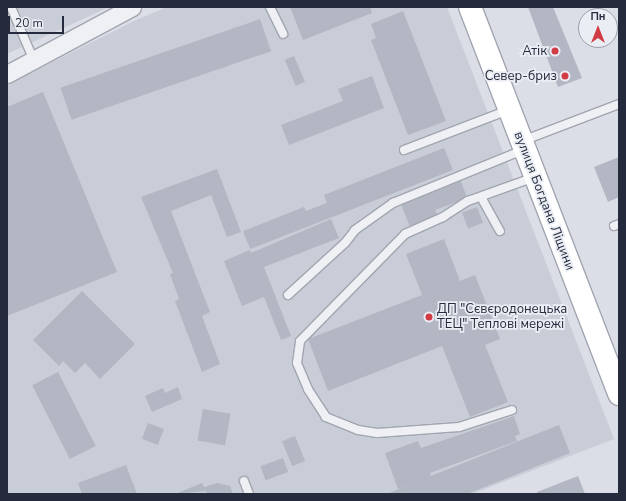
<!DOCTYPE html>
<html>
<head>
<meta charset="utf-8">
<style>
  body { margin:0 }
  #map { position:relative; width:626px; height:501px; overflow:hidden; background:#dbdee6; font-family:"Nunito Sans",sans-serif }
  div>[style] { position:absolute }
  .built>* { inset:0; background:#c9cdd8 }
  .building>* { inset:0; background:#b2b7c3; transform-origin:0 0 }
  .roads { filter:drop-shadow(1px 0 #a1a5b0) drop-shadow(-1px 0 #a1a5b0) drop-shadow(0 1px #a1a5b0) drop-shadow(0 -1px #a1a5b0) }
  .lane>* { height:8px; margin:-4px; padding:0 4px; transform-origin:4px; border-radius:4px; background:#eef0f4 }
  .street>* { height:17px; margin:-8.5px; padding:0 8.5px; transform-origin:8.5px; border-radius:8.5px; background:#eef0f4 }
  .secondary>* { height:22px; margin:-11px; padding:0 11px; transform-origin:11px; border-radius:11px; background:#fff }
  .dots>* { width:11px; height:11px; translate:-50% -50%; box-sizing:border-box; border:2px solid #eaedf4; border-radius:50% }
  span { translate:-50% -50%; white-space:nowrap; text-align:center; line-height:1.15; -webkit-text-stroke:3.5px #eaedf4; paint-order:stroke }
  .poi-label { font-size:13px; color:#252b3c }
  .right { translate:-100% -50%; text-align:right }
  .left { translate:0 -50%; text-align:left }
  .street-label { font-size:13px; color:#252b3c }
  .frame { position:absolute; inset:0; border:8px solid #252b3c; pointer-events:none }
  .north { position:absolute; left:578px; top:8px; width:40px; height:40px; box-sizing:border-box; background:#eaedf4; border:1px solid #9b9faa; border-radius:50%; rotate:0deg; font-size:11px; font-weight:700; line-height:16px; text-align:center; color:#252b3c }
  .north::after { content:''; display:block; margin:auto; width:14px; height:18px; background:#d13b43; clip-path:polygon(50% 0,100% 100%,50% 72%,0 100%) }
  .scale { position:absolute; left:8px; top:16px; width:56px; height:18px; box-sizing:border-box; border:2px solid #252b3c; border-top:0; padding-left:5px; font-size:12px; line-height:14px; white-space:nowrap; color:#252b3c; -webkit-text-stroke:3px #eaedf4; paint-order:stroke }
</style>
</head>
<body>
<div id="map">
  <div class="built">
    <div style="clip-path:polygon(7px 7px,109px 7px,7px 54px)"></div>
    <div style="clip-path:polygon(167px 7px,447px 7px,614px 439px,472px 494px,7px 494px,7px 85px,134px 21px)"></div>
  </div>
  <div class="building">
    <div style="clip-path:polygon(290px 7px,370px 7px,372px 13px,303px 40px)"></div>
    <div style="clip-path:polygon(528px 7px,553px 7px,582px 78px,558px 87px)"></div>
    <div style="clip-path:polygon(403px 11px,446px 121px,408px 135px,371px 40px,376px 38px,371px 24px)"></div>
    <div style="left:260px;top:19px;width:34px;height:211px;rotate:71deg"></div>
    <div style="left:294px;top:56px;width:28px;height:10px;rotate:67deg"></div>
    <div style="clip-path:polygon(372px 76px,384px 108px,289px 145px,281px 125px,343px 101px,338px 89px)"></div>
    <div style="clip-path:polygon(43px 92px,117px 272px,7px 316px,7px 107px)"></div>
    <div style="clip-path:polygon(444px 148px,453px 170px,250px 249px,243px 231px,304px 207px,306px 211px,327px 203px,324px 195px)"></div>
    <div style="clip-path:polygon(619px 157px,619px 197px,608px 202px,594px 167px)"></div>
    <div style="clip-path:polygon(217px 169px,241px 232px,227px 237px,211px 195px,171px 211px,210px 312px,202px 316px,220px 364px,202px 372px,175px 301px,179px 299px,170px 274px,173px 273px,141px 197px)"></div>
    <div style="clip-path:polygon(461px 181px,467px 198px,435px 210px,438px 216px,410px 227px,401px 204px)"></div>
    <div style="left:477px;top:207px;width:17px;height:16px;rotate:69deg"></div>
    <div style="clip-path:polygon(331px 219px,339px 238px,264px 267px,291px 336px,281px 340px,264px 297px,242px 306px,224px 261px,250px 250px,251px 253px)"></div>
    <div style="clip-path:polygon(444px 239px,460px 281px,475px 275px,500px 339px,485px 345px,508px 402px,470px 417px,442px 346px,328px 391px,308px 339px,422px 295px,406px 254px)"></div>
    <div style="clip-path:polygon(82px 291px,135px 344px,100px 379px,85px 363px,75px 373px,63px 361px,59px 366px,33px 340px)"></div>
    <div style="left:58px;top:372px;width:83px;height:29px;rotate:63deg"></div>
    <div style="clip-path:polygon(178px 387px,182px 399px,152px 412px,145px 396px,163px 388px,165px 393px)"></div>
    <div style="left:203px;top:409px;width:28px;height:32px;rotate:10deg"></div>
    <div style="clip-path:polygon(514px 416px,520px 434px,515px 436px,517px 441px,430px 473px,431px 476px,559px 425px,570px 453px,467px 494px,387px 494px,411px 484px,398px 489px,385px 453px,418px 441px,421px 448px)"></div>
    <div style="left:148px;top:423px;width:17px;height:17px;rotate:21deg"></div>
    <div style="left:295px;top:436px;width:27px;height:14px;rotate:68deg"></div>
    <div style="left:283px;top:458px;width:15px;height:24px;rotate:70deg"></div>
    <div style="clip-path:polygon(126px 465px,137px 494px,82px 494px,78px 483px)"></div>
    <div style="clip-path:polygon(578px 476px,585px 494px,537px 494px,537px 492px)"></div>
    <div style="clip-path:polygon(202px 483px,204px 487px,217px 483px,230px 486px,233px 494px,207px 494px,206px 491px,175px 494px)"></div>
  </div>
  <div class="roads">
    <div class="lane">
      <div style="left:11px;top:7px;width:59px;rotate:66.9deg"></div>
      <div style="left:270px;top:7px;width:30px;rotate:64deg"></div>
      <div style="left:522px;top:141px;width:104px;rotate:-20.9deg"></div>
      <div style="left:404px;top:150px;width:111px;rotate:-21deg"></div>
      <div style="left:481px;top:197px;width:39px;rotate:61deg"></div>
      <div style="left:614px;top:226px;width:5px;rotate:-22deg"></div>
      <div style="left:288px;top:295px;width:77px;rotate:-42.4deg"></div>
      <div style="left:345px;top:243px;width:16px;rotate:-52deg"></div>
      <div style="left:355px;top:230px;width:47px;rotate:-35.4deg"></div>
      <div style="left:393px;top:203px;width:140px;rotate:-22.2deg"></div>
      <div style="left:512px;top:410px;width:56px;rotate:162.2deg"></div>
      <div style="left:459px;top:427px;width:82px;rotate:175.8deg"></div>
      <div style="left:377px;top:433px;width:19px;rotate:-171deg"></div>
      <div style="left:358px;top:430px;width:35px;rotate:-158deg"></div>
      <div style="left:326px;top:417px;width:33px;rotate:-123deg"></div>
      <div style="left:308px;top:389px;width:28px;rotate:-113deg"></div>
      <div style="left:297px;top:363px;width:22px;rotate:-82deg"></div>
      <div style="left:300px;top:341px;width:150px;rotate:-45.5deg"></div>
      <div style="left:405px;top:234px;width:42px;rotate:-24.1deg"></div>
      <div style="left:443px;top:217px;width:30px;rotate:-33deg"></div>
      <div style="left:468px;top:201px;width:71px;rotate:-19.7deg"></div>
      <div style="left:244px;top:481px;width:14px;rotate:69deg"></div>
    </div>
    <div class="street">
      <div style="left:7px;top:74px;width:142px;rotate:-28.2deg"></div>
    </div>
    <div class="secondary">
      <div style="left:470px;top:7px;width:415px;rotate:68.9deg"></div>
    </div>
  </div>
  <div class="dots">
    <div style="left:555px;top:51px;background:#d13b43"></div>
    <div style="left:565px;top:76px;background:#d13b43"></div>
    <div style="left:429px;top:317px;background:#d13b43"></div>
  </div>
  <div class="poi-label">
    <span class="right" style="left:547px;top:51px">Атік</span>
    <span class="right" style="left:557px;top:76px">Север-бриз</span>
    <span class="left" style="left:437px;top:317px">ДП "Сєвєродонецька<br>ТЕЦ" Теплові мережі</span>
  </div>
  <div class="street-label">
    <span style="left:544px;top:201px;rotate:69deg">вулиця Богдана Ліщини</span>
  </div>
  <div class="frame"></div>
  <div class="north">Пн</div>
  <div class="scale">20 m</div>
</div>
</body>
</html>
